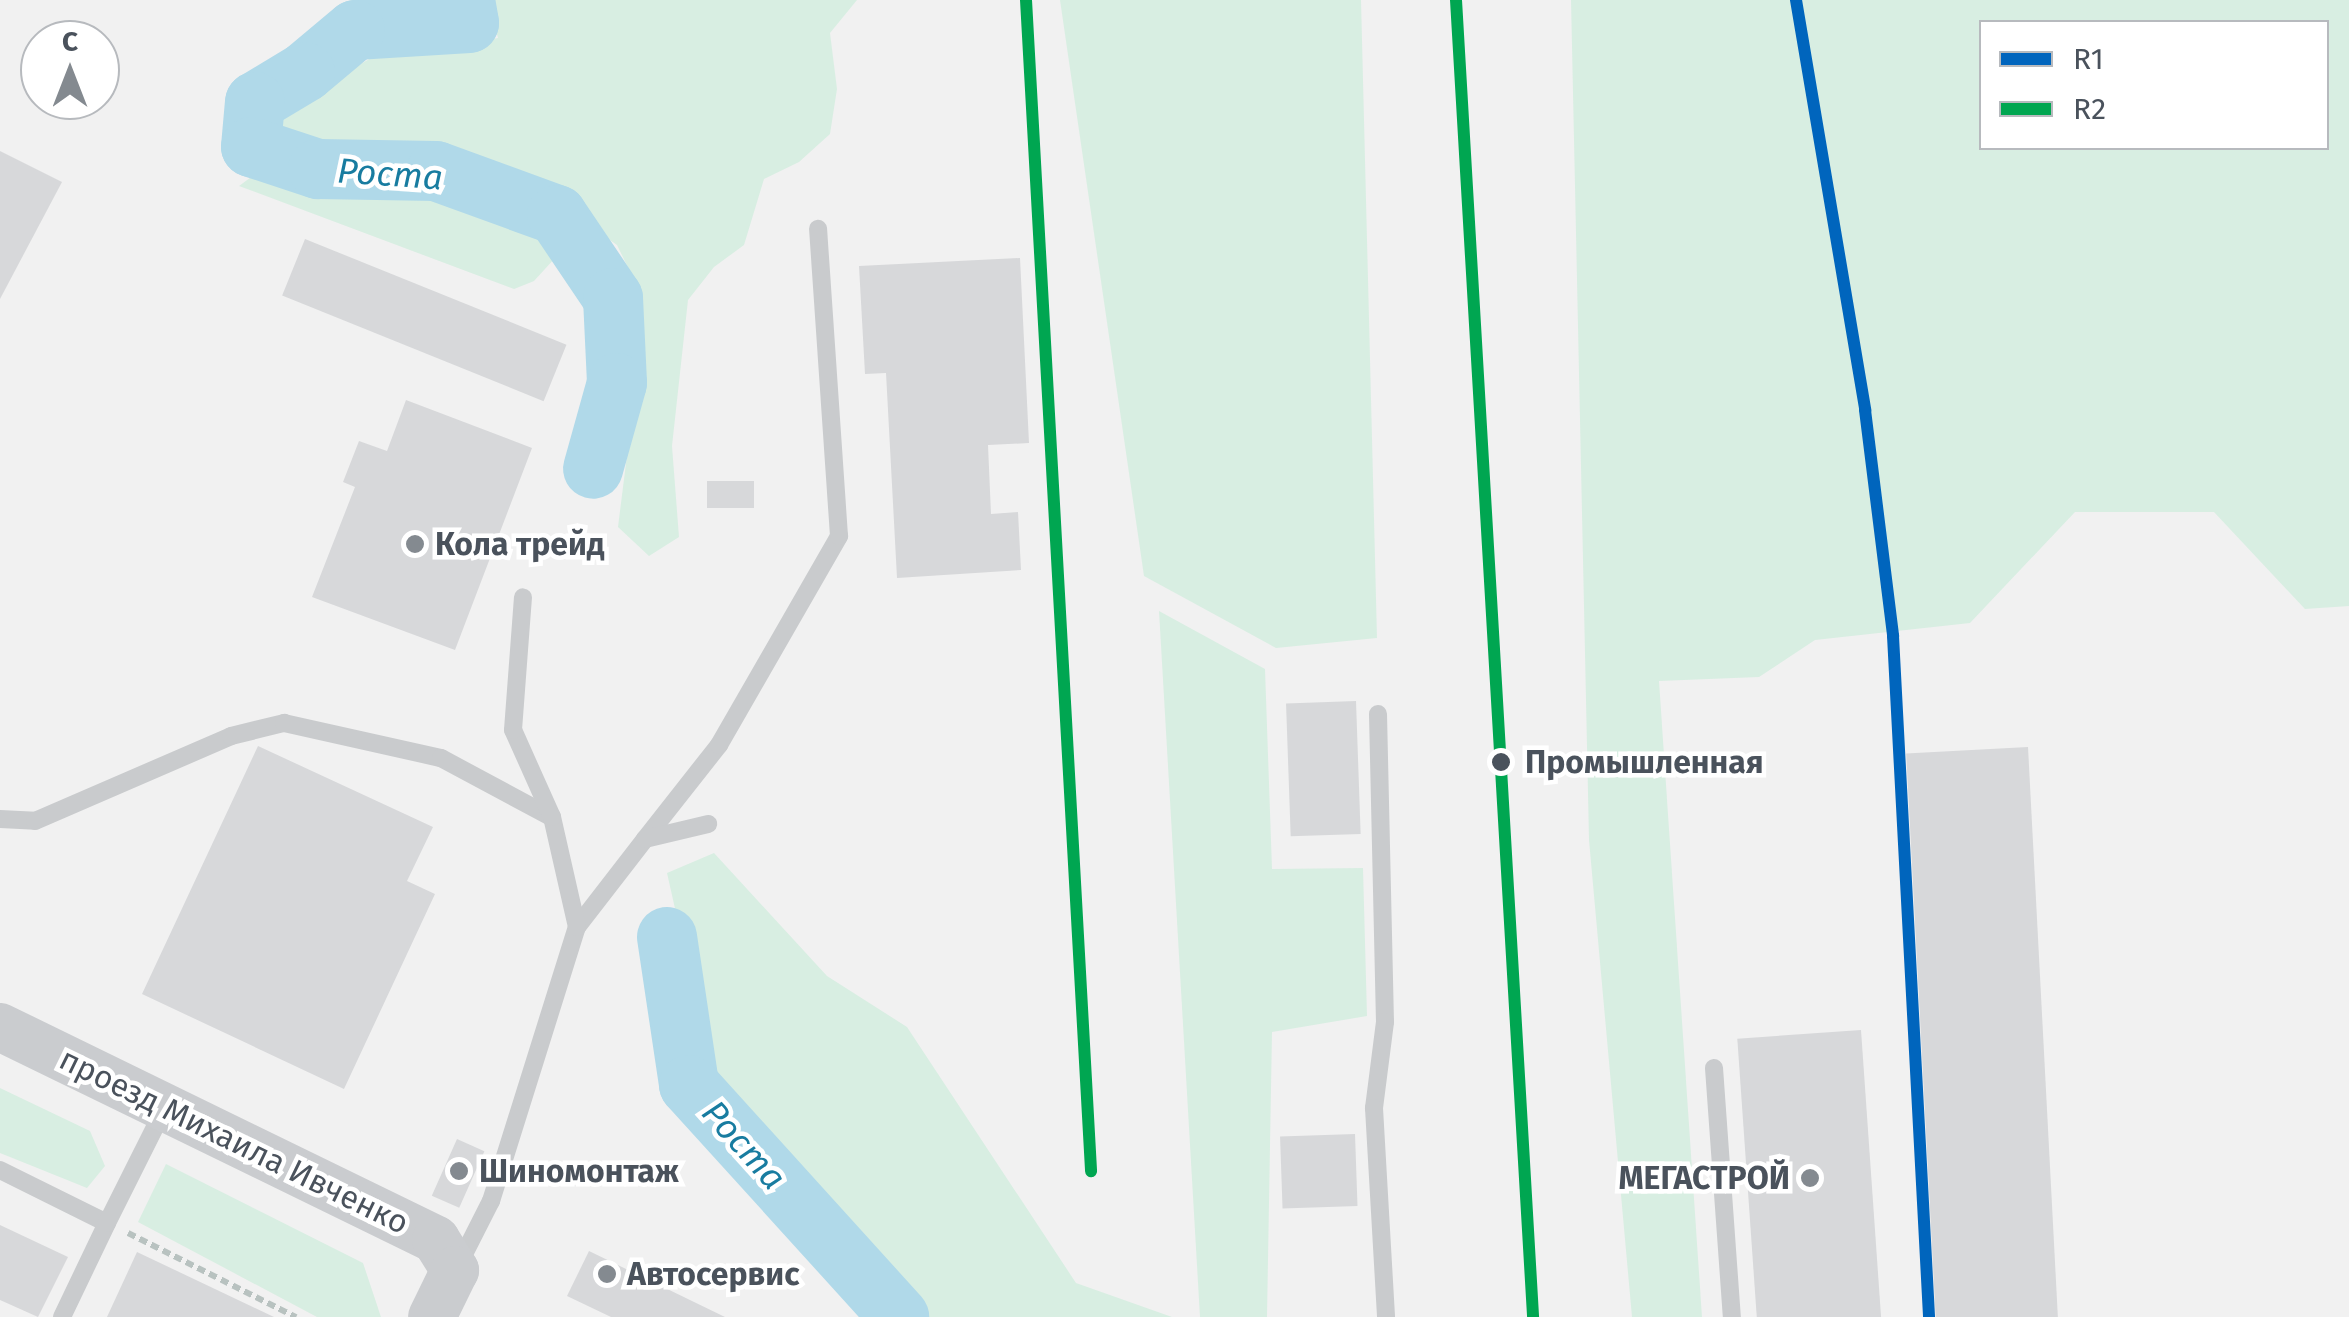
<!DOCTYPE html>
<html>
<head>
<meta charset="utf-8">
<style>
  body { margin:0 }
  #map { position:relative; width:2349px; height:1317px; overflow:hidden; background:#f1f1f1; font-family:"Fira Sans",sans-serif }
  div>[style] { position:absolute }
  .green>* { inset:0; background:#d8eee2 }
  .river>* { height:60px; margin:-30px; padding:0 30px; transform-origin:30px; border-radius:30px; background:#b0d9e9 }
  .building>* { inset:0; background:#d7d8da; transform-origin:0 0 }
  .path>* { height:6px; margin-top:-3px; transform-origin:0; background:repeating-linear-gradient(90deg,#b8c2c0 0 8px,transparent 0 13px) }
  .lane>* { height:18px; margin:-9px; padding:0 9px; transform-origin:9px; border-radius:9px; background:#c9cbcd }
  .secondary>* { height:48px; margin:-24px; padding:0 24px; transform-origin:24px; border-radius:24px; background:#cacccf }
  .rail-1>* { height:12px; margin:-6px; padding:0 6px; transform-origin:6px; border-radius:6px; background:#0065bd }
  .rail-2>* { height:12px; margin:-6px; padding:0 6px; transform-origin:6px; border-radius:6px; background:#00a651 }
  .dots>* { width:28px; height:28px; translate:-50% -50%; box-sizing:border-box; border:5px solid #fff; border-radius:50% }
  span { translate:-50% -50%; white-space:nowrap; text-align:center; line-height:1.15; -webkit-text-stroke:9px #fff; paint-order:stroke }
  .poi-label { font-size:32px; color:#4a525c; font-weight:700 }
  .left { translate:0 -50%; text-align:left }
  .right { translate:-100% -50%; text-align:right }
  .stop-label { font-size:32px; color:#4a525c; font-weight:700 }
  .street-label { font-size:32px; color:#4a525c }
  .water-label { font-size:35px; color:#187ca0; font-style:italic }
  .legend { position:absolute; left:1979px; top:20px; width:350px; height:130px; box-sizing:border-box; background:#fff; border:2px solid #b7babe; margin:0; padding:12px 18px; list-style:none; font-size:30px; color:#4a525c }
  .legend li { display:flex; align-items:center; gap:20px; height:50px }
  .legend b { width:50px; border:2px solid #b7babe }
  .north { position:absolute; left:20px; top:20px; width:100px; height:100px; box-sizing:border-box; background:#fff; border:2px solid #b7babe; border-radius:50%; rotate:0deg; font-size:28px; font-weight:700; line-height:40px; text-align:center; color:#4a525c }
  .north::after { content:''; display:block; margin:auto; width:35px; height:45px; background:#848a90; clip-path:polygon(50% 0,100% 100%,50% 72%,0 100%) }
</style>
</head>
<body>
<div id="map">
  <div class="green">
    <div style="clip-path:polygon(488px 0,857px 0,830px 33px,837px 89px,830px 134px,799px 162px,764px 179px,744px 245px,714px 267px,688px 300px,672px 446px,679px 537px,649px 556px,618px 527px,644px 320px,638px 288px,617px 245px,597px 231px,577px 234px,534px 281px,514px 289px,239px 186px,305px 137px,270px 130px,308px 95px,371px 58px,498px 38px)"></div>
    <div style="clip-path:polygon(1060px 0,1361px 0,1377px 638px,1276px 648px,1144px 576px)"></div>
    <div style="clip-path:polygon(evenodd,1571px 0,2349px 0,2349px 606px,2305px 609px,2214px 512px,2075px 512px,1970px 623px,1815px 640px,1759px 677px,1659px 681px,1702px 1317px,1632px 1317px,1589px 840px,1571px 0,1982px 22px,2326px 22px,2326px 148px,1982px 148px,1982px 22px)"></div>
    <div style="clip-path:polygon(1159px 611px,1265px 669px,1272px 869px,1363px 868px,1367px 1016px,1272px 1032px,1267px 1317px,1200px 1317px)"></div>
    <div style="clip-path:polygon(714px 853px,827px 976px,907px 1027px,1076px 1283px,1172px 1317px,913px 1317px,724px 1126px,667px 873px)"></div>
    <div style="clip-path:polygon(0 1088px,90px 1131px,105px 1166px,87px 1188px,0 1153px)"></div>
    <div style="clip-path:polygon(166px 1164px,363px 1263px,381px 1317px,317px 1317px,138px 1222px)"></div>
  </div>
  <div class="river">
    <div style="left:465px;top:0;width:23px;rotate:80deg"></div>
    <div style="left:469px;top:23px;width:114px;rotate:176.5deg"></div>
    <div style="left:355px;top:30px;width:65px;rotate:140deg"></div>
    <div style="left:305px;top:72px;width:58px;rotate:149deg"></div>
    <div style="left:255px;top:102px;width:45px;rotate:95.1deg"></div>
    <div style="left:251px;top:147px;width:71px;rotate:18.2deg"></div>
    <div style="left:318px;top:169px;width:118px;rotate:1deg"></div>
    <div style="left:436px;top:171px;width:129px;rotate:20deg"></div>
    <div style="left:557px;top:215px;width:100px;rotate:56deg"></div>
    <div style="left:613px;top:298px;width:85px;rotate:87.3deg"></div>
    <div style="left:617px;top:383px;width:89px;rotate:105.6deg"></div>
    <div style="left:667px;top:937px;width:150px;rotate:81.5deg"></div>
    <div style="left:689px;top:1085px;width:313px;rotate:47.8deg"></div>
  </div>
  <div class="building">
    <div style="clip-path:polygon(0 151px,62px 182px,0 299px)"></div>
    <div style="left:305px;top:239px;width:282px;height:61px;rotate:22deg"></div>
    <div style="clip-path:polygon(1020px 258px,1029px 443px,988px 445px,991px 514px,1018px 512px,1021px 570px,897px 578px,886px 373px,865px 374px,859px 266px)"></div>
    <div style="clip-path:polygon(406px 400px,532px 448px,455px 650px,312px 597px,355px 487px,343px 482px,359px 441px,387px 451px)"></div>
    <div style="left:707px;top:481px;width:47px;height:27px"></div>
    <div style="left:1356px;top:701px;width:133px;height:70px;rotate:88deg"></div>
    <div style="clip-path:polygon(258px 746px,433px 827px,407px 881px,435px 894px,344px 1089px,142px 994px)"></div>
    <div style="left:2028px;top:747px;width:571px;height:122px;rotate:87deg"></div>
    <div style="left:1861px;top:1030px;width:288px;height:124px;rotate:86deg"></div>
    <div style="left:1355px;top:1134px;width:72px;height:75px;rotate:88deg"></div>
    <div style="left:457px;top:1139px;width:30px;height:62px;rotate:24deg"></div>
    <div style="clip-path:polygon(0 1225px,68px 1257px,38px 1317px,0 1300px)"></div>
    <div style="clip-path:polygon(589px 1251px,725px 1317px,611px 1317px,567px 1296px)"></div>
    <div style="clip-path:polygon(137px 1252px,274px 1317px,107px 1317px)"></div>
  </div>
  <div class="path">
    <div style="left:128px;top:1233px;width:188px;rotate:26.6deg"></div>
  </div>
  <div class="lane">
    <div style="left:1378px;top:714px;width:308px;rotate:88.7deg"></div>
    <div style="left:1385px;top:1022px;width:87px;rotate:97.3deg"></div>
    <div style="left:1374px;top:1108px;width:209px;rotate:86.7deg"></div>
    <div style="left:0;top:819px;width:35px;rotate:3deg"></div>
    <div style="left:35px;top:821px;width:214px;rotate:-23.4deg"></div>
    <div style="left:231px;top:736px;width:55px;rotate:-13.8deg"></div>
    <div style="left:284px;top:723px;width:161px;rotate:12.6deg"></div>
    <div style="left:441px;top:758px;width:125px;rotate:28.2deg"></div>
    <div style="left:645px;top:839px;width:120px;rotate:-51.8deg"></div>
    <div style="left:719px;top:745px;width:241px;rotate:-60.1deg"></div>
    <div style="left:839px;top:536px;width:308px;rotate:-93.9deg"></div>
    <div style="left:577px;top:927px;width:111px;rotate:-52.3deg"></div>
    <div style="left:645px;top:839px;width:65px;rotate:-13.4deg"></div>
    <div style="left:1714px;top:1068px;width:250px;rotate:85.9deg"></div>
    <div style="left:0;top:1170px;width:119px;rotate:26.4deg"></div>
    <div style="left:107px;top:1223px;width:104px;rotate:115.6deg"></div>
    <div style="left:107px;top:1223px;width:130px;rotate:-63.4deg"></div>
    <div style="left:459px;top:1264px;width:71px;rotate:-63.1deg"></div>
    <div style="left:491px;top:1201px;width:287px;rotate:-72.6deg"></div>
    <div style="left:577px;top:927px;width:113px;rotate:-102.8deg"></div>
    <div style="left:552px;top:817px;width:95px;rotate:-114.1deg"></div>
    <div style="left:513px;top:730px;width:133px;rotate:-85.7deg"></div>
  </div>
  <div class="secondary">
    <div style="left:0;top:1027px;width:485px;rotate:26deg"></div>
    <div style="left:436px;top:1240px;width:36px;rotate:58deg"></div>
    <div style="left:455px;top:1270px;width:52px;rotate:116.1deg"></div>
  </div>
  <div class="rail-1">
    <div style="left:1796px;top:0;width:416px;rotate:80.4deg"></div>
    <div style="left:1865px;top:410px;width:228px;rotate:82.9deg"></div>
    <div style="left:1893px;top:636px;width:682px;rotate:86.97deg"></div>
  </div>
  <div class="rail-2">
    <div style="left:1026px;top:0;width:1173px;rotate:86.82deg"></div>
    <div style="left:1456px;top:0;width:1319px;rotate:86.65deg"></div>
  </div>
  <div class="dots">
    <div style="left:415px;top:544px;background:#848a90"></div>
    <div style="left:1501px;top:762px;background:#4a525c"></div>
    <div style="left:459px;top:1171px;background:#848a90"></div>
    <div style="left:1810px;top:1178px;background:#848a90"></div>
    <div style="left:607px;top:1274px;background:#848a90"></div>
  </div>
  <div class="poi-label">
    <span class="left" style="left:435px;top:544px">Кола трейд</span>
    <span class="left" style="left:479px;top:1171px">Шиномонтаж</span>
    <span class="right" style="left:1790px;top:1178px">МЕГАСТРОЙ</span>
    <span class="left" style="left:627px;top:1274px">Автосервис</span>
  </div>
  <div class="stop-label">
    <span class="left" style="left:1525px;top:762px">Промышленная</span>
  </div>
  <div class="street-label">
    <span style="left:234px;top:1141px;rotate:26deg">проезд Михаила Ивченко</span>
  </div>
  <div class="water-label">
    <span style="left:390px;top:174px;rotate:4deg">Роста</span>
    <span style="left:744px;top:1145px;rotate:48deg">Роста</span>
  </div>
  <ul class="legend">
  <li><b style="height:12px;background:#0065bd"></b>R1</li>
  <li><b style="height:12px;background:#00a651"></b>R2</li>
  </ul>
  <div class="north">С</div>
</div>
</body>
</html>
